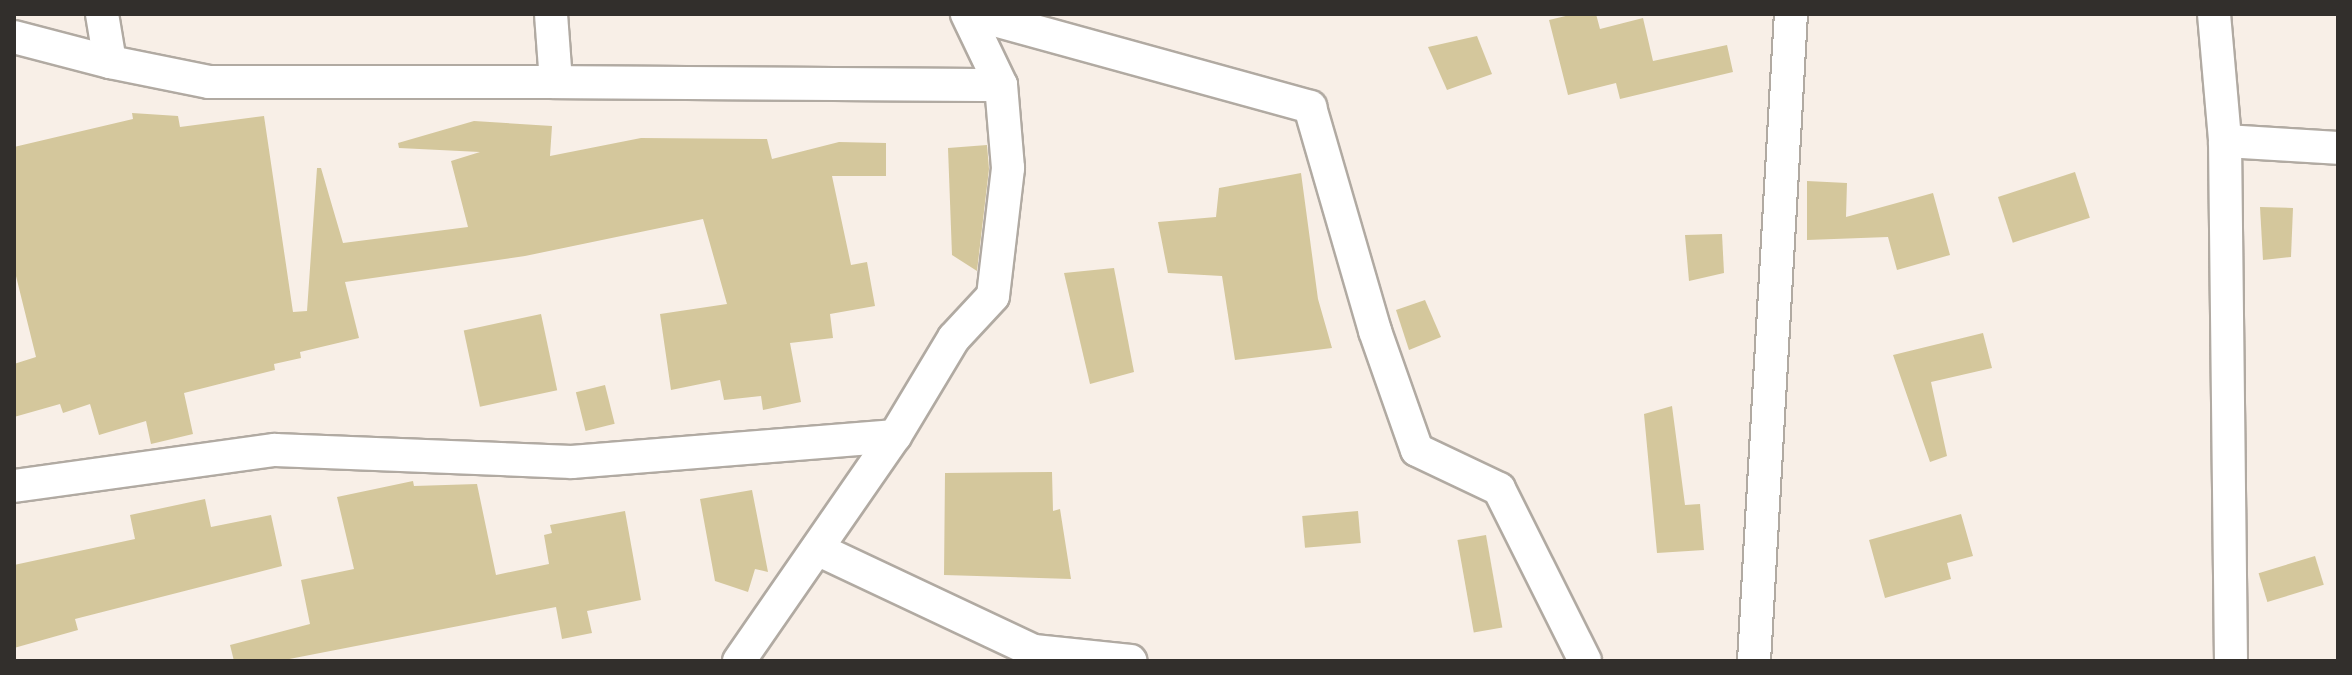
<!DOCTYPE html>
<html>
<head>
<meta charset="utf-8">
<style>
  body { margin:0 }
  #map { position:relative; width:2352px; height:675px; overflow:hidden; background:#f8efe7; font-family:Barlow,sans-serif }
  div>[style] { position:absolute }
  .building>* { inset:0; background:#d4c79c; transform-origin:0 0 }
  .roads { filter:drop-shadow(2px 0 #b1aaa2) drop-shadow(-2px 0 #b1aaa2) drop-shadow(0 2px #b1aaa2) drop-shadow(0 -2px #b1aaa2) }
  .street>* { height:32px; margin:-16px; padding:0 16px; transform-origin:16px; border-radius:16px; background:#fff }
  span { translate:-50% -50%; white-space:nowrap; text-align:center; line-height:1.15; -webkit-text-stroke:6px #fefefe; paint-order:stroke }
  .frame { position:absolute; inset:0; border:16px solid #322f2c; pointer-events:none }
</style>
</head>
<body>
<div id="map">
  <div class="building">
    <div style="clip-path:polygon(1574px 14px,1596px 14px,1600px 29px,1643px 18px,1653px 61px,1727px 45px,1733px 72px,1620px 99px,1616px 83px,1568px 95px,1549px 20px)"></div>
    <div style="clip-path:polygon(1477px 36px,1492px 74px,1447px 90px,1428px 47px)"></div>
    <div style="clip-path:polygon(132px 113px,178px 116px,180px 127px,264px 116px,293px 312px,307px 311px,317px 168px,321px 168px,343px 243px,468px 227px,451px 161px,480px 152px,399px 148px,398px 143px,474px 121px,552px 126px,550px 156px,641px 138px,767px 139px,772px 159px,839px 142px,886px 143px,886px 176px,832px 176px,851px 265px,867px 262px,875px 306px,830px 314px,833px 338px,790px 343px,801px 402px,763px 410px,761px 396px,724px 400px,720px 380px,671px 390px,660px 314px,727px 304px,703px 219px,525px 256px,345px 282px,359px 338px,300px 352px,301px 358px,274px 364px,275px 370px,184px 393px,193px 434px,151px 444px,146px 421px,99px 435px,90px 404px,63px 413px,60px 404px,14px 417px,14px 364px,36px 357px,14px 268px,14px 147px,133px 119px)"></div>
    <div style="clip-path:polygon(987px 145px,989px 169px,977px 271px,952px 255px,948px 148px)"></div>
    <div style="left:2075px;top:172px;width:48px;height:81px;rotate:72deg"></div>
    <div style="clip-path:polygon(1301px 173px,1318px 299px,1332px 348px,1235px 360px,1222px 276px,1168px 273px,1158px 222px,1216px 217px,1219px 188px)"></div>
    <div style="clip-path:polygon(1807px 181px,1847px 183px,1846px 217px,1933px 193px,1950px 255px,1897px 270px,1888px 237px,1807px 240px)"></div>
    <div style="clip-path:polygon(2260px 207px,2293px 208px,2291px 257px,2263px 260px)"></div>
    <div style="clip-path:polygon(1722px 234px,1724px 273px,1689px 281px,1685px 235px)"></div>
    <div style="clip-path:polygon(1114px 268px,1134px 372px,1090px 384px,1064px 273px)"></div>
    <div style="clip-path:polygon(1425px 300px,1441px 337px,1409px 350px,1396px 310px)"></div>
    <div style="left:541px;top:314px;width:78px;height:79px;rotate:78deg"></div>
    <div style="clip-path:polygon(1983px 333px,1992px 368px,1931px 382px,1947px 456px,1930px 462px,1893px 355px)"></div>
    <div style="left:605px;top:385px;width:40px;height:30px;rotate:76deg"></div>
    <div style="clip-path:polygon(1672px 406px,1685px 505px,1700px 504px,1704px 550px,1657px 553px,1644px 414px)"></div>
    <div style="clip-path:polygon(1052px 472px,1053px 511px,1060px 509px,1071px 579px,944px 575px,945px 473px)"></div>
    <div style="clip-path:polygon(413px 481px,414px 486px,477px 484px,496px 575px,549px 564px,544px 535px,552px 533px,550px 525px,625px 511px,641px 600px,587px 611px,592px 633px,562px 639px,556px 607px,279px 661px,234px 661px,230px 645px,310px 624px,301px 580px,354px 569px,337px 497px)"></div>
    <div style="clip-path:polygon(752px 490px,768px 572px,755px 569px,748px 592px,715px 581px,700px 499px)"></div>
    <div style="clip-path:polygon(205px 499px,211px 527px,271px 515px,282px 566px,75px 619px,78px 630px,14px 648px,14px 565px,135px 539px,130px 515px)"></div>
    <div style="left:1358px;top:511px;width:32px;height:56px;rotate:85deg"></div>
    <div style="clip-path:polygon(1961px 514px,1973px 556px,1947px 563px,1951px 579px,1885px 598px,1869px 540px)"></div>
    <div style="left:1486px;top:535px;width:94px;height:29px;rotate:80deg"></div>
    <div style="left:2315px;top:556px;width:30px;height:59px;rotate:73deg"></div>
  </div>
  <div class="roads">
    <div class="street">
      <div style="left:102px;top:14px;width:49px;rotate:80.5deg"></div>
      <div style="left:110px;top:62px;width:101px;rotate:11.4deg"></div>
      <div style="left:209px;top:82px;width:347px"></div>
      <div style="left:551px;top:14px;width:68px;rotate:85.8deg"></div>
      <div style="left:556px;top:82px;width:445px;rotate:0.4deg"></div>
      <div style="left:973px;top:14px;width:350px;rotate:15.4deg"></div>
      <div style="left:1310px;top:107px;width:233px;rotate:73.8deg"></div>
      <div style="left:1375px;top:331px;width:126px;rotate:70.6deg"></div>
      <div style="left:1417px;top:450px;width:91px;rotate:25.4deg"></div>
      <div style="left:1499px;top:489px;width:192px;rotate:63.4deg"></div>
      <div style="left:2214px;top:14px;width:127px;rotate:85deg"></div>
      <div style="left:2225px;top:141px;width:520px;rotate:89.34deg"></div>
      <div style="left:14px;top:37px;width:99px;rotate:14.6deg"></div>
      <div style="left:2225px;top:141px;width:113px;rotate:3.5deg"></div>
      <div style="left:14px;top:486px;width:263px;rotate:-7.9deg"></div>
      <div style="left:275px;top:450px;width:297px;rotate:2.3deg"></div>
      <div style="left:572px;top:462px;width:324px;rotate:-4.6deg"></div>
      <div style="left:817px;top:549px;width:240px;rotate:25.2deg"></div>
      <div style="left:1034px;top:651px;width:97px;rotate:5.9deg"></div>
      <div style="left:739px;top:661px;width:274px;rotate:-55.3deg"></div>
      <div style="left:895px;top:436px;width:114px;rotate:-59deg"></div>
      <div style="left:954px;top:338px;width:57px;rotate:-47.1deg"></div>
      <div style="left:993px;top:296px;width:129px;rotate:-83.3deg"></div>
      <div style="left:1008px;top:168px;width:83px;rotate:-94.8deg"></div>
      <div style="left:1001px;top:85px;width:79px;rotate:-115.6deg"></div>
      <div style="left:1754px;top:661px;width:648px;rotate:-86.73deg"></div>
    </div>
  </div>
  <div class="frame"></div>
</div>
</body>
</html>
